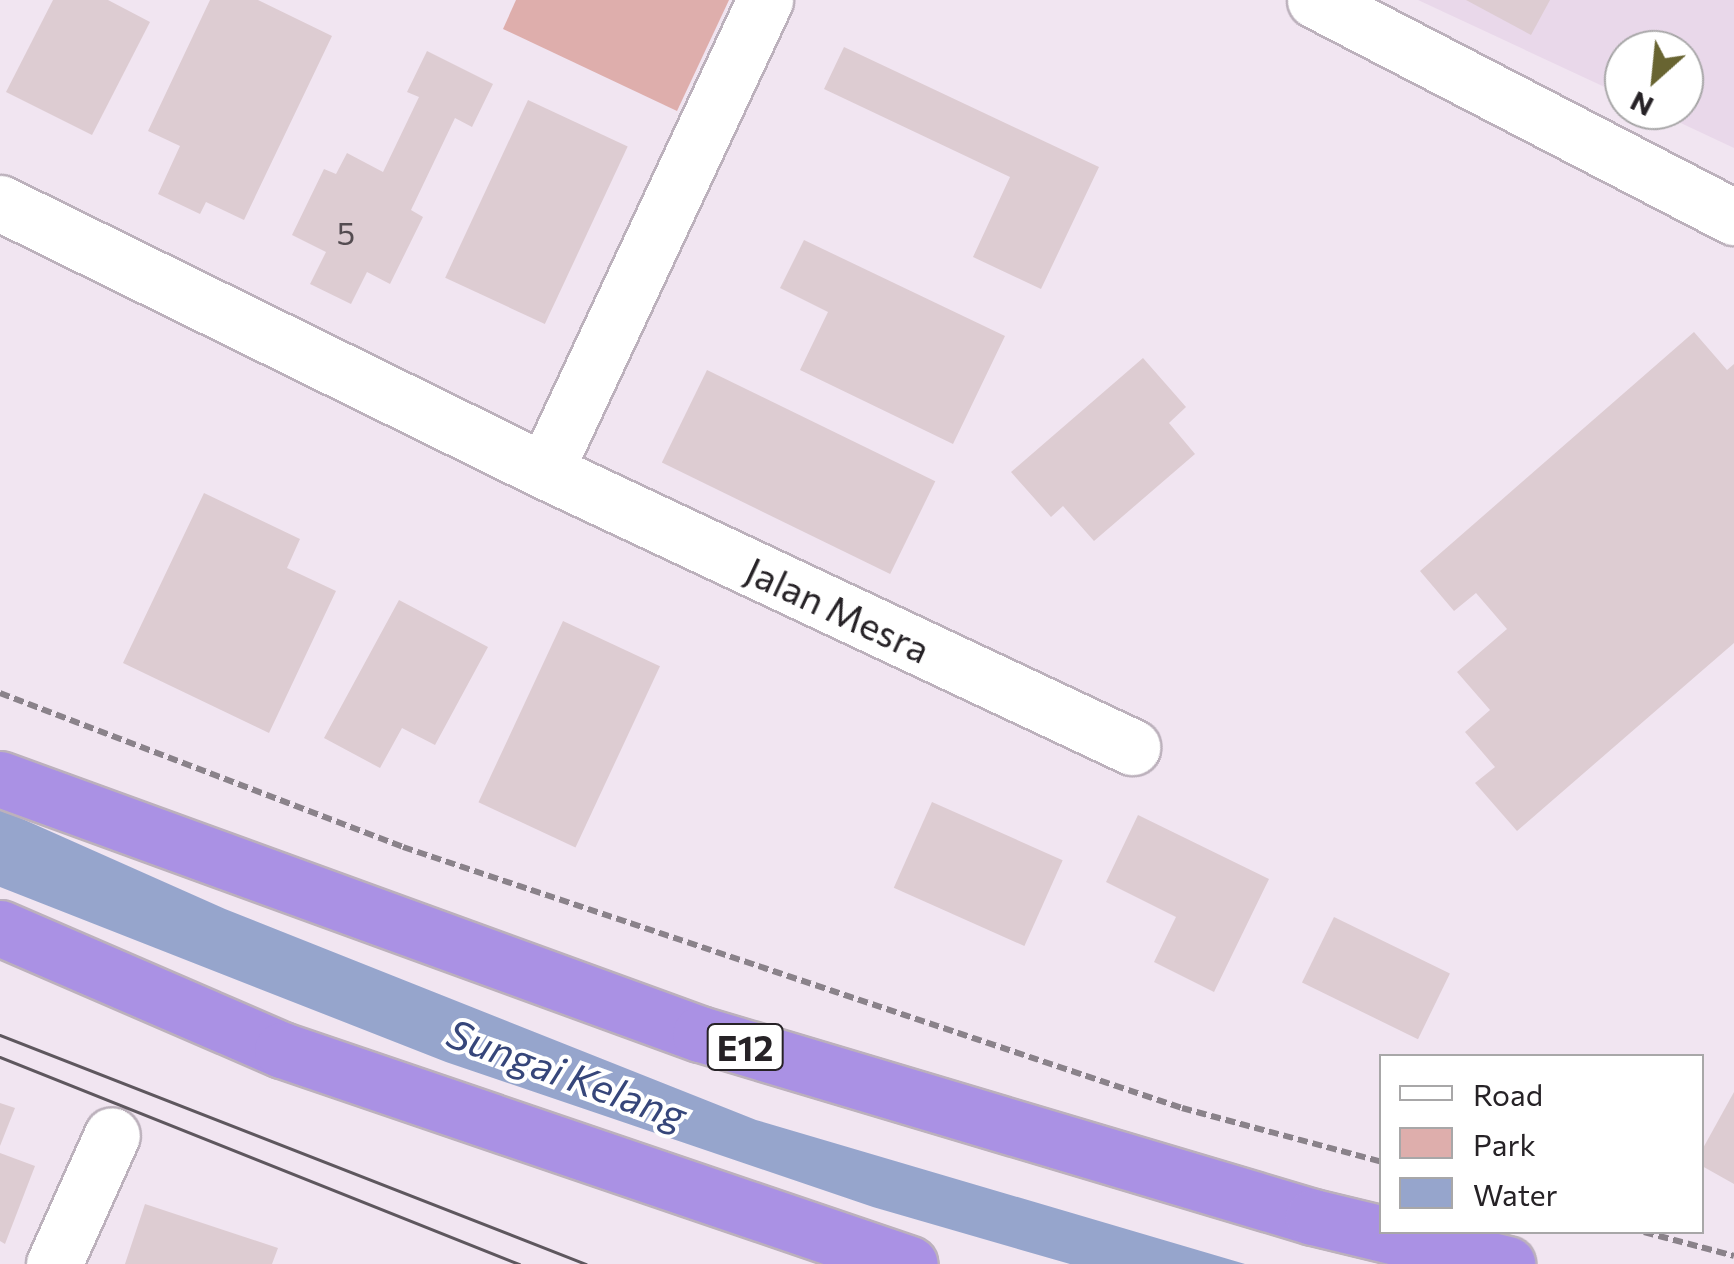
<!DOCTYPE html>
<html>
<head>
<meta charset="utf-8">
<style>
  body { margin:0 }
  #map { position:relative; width:1734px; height:1264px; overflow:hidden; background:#f1e5f1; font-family:Commissioner,sans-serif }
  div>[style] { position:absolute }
  .built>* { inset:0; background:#e9d8ea }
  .green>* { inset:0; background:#deaeac }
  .water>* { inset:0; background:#96a5cc }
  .building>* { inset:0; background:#ddccd2; transform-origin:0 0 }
  .path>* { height:6px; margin-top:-3px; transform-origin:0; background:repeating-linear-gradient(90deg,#8a828a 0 10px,transparent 0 15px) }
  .roads { filter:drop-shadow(2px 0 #bcb1bc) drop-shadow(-2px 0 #bcb1bc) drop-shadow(0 2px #bcb1bc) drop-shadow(0 -2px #bcb1bc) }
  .street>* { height:55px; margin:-27.5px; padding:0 27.5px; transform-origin:27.5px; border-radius:27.5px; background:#fff }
  .highway>* { height:55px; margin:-27.5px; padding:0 27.5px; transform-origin:27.5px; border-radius:27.5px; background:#aa91e4 }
  .tram>* { height:2.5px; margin:-1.25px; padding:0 1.25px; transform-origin:1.25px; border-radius:1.25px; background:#5e575e }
  span { translate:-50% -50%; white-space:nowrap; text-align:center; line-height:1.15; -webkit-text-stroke:8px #fff; paint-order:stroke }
  .number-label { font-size:32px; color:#544c51 }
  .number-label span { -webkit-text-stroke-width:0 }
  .shield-label span { padding:2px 8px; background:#fff; border:2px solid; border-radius:8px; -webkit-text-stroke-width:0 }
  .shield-label { font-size:35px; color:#262226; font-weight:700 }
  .street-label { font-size:38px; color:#262226 }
  .water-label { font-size:40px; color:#36467a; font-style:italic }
  .legend { position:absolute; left:1379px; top:1054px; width:325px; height:180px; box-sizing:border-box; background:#fff; border:2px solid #a8a7a8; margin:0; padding:12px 18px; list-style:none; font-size:30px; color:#262226 }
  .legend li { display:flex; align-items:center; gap:20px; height:50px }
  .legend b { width:50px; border:2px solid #a8a7a8 }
  .north { position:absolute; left:1604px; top:30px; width:100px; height:100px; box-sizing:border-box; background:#fff; border:2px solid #a8a7a8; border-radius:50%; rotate:207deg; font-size:28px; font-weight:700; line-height:40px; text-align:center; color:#262226 }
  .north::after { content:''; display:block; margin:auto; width:35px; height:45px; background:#686431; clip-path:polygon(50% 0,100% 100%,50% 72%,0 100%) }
</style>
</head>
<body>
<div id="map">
  <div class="built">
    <div style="clip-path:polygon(1418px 0,1734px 0,1734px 148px,1653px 110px,1684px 110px,1684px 50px,1624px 50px,1624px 96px)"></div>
  </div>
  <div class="green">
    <div style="clip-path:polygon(516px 0,729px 0,677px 111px,503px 29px)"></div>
  </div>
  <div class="water">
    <div style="clip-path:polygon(0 809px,225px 909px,756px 1120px,1245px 1264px,1070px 1264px,873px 1207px,446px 1062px,0 887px)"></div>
  </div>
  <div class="building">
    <div style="clip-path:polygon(53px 0,108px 0,150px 22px,92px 135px,6px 92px)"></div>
    <div style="clip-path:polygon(210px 0,258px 0,332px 36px,244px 220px,206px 202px,200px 214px,158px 194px,180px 146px,148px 131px)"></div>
    <div style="clip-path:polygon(1466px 0,1550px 0,1531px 35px)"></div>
    <div style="clip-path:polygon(844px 47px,1099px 167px,1041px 289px,973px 257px,1010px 177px,824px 89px)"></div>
    <div style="clip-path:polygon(427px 51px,493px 84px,472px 127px,455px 118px,411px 210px,423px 217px,390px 284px,367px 272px,351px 304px,310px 284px,326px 252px,292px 235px,324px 169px,336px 174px,347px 153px,383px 172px,419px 97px,407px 92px)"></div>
    <div style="left:528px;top:100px;width:110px;height:196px;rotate:25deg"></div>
    <div style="clip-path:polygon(804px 240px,1005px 336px,953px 444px,800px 370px,828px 312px,780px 288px)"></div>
    <div style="clip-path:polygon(1694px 332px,1727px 370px,1734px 364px,1734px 643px,1517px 831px,1475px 783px,1495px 767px,1465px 732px,1490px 710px,1457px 672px,1507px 629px,1476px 593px,1454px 611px,1420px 571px)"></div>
    <div style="clip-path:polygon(1143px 358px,1186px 407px,1169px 423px,1195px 454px,1094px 541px,1063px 506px,1051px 517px,1011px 472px)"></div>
    <div style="left:707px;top:370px;width:254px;height:103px;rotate:26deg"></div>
    <div style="clip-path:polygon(204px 493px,300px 539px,287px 568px,336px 591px,269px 733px,123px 663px)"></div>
    <div style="clip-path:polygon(399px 600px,488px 647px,435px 745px,402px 728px,380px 768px,324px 738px)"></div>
    <div style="left:563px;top:621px;width:107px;height:200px;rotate:25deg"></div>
    <div style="left:932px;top:802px;width:143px;height:94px;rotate:24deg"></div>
    <div style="clip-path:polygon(1138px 815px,1269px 879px,1214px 992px,1154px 962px,1176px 917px,1106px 882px)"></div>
    <div style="left:1334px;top:917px;width:129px;height:73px;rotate:26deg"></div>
    <div style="clip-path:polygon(1734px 1092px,1734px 1184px,1702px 1166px,1702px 1150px)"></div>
    <div style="clip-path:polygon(0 1103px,15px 1108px,0 1146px)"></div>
    <div style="clip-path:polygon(0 1153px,35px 1166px,5px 1244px,0 1241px)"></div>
    <div style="clip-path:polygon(145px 1204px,278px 1248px,272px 1264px,125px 1264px)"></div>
  </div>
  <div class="path">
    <div style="left:0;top:693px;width:431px;rotate:20.9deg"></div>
    <div style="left:403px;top:847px;width:822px;rotate:18.52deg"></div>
    <div style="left:1182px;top:1108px;width:207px;rotate:15.1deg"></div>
    <div style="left:1644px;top:1232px;width:93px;rotate:14.9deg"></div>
  </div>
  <div class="roads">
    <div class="street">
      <div style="left:1315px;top:0;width:472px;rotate:27.4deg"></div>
      <div style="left:0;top:203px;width:607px;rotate:26.19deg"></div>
      <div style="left:545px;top:471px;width:649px;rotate:25.18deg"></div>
      <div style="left:545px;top:471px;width:520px;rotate:-64.96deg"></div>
      <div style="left:54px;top:1264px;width:141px;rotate:-65.8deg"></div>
    </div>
    <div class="highway">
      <div style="left:0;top:779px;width:745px;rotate:20.02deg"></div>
      <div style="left:700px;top:1034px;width:640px;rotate:16.62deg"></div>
      <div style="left:1313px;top:1217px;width:200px;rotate:13.6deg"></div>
      <div style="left:0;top:928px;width:307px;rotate:23.4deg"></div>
      <div style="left:282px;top:1050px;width:663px;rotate:18.82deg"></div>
    </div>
  </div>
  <div class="tram">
    <div style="left:0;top:1035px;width:629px;rotate:21.34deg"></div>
    <div style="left:0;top:1057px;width:559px;rotate:21.74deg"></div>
  </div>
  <div class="number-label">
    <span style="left:346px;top:232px">5</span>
  </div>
  <div class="shield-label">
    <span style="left:745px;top:1047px">E12</span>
  </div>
  <div class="street-label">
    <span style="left:838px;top:609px;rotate:25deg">Jalan Mesra</span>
  </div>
  <div class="water-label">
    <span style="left:567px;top:1073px;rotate:20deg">Sungai Kelang</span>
  </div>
  <ul class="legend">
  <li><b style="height:12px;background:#fff"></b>Road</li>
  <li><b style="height:28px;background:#deaeac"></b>Park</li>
  <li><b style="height:28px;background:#96a5cc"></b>Water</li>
  </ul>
  <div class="north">N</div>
</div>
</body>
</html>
